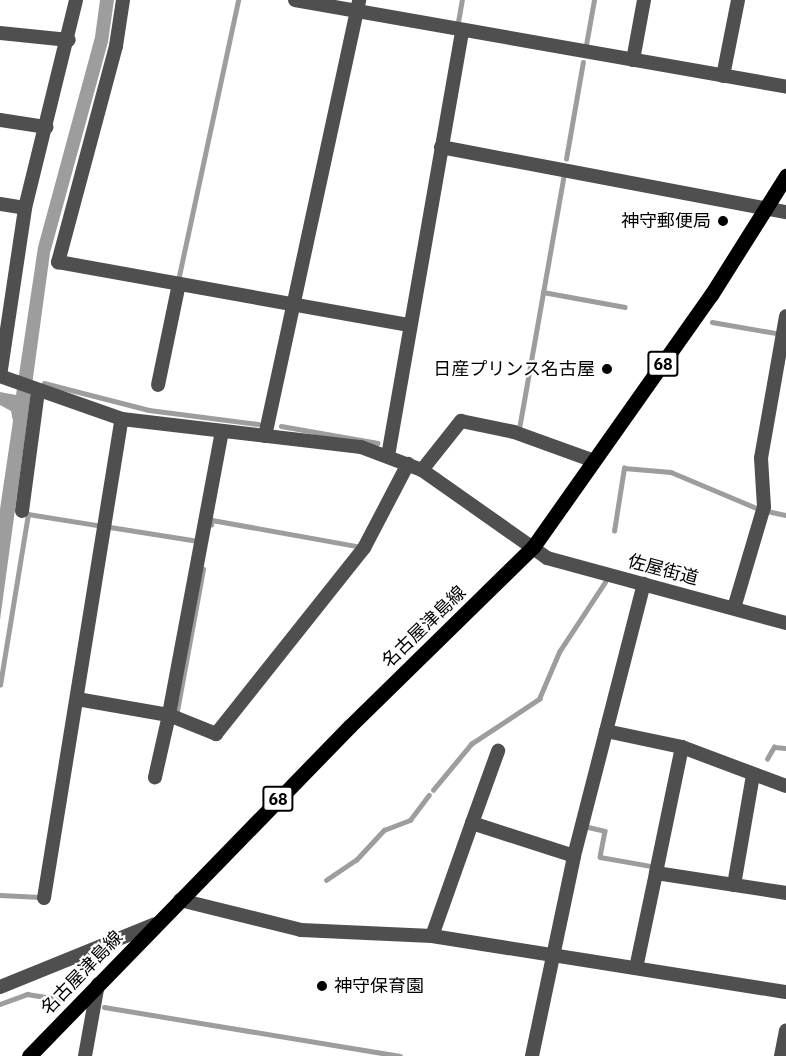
<!DOCTYPE html>
<html>
<head>
<meta charset="utf-8">
<style>
  body { margin:0 }
  #map { position:relative; width:786px; height:1056px; overflow:hidden; background:#fff; font-family:"IBM Plex Sans","Noto Sans JP",sans-serif }
  div>[style] { position:absolute }
  .water>* { inset:0; background:#9d9d9d }
  .stream>* { height:4.5px; margin:-2.25px; padding:0 2.25px; transform-origin:2.25px; border-radius:2.25px; background:#9d9d9d }
  .minor>* { height:14px; margin:-7px; padding:0 7px; transform-origin:7px; border-radius:7px; background:#4f4f4f }
  .major>* { height:15px; margin:-7.5px; padding:0 7.5px; transform-origin:7.5px; border-radius:7.5px; background:#000 }
  .dots>* { width:16px; height:16px; translate:-50% -50%; box-sizing:border-box; border:3px solid #fff; border-radius:50% }
  span { translate:-50% -50%; white-space:nowrap; text-align:center; line-height:1.15; -webkit-text-stroke:4.5px #fff; paint-order:stroke }
  .shield-label span { padding:2px 4px; background:#fff; border:2px solid; border-radius:4px; -webkit-text-stroke-width:0 }
  .shield-label { font-size:16px; color:#000; font-weight:700 }
  .poi-label { font-size:18px; color:#000 }
  .right { translate:-100% -50%; text-align:right }
  .left { translate:0 -50%; text-align:left }
  .street-label { font-size:18px; color:#000 }
</style>
</head>
<body>
<div id="map">
  <div class="water">
    <div style="clip-path:polygon(100px 0,114px 0,108px 42px,50px 253px,0 620px,0 509px,13px 421px,11px 411px,0 405px,0 392px,16px 395px,38px 247px,95px 37px)"></div>
  </div>
  <div class="stream">
    <div style="left:458px;top:22px;width:22px;rotate:-80deg"></div>
    <div style="left:586px;top:45px;width:46px;rotate:-79.9deg"></div>
    <div style="left:566px;top:159px;width:98px;rotate:-80.1deg"></div>
    <div style="left:179px;top:276px;width:282px;rotate:-77.9deg"></div>
    <div style="left:543px;top:292px;width:83px;rotate:10.4deg"></div>
    <div style="left:712px;top:322px;width:65px;rotate:9.8deg"></div>
    <div style="left:44px;top:383px;width:108px;rotate:14.4deg"></div>
    <div style="left:149px;top:410px;width:110px;rotate:7.3deg"></div>
    <div style="left:281px;top:426px;width:98px;rotate:9.9deg"></div>
    <div style="left:519px;top:429px;width:254px;rotate:-80deg"></div>
    <div style="left:767px;top:511px;width:19px;rotate:12deg"></div>
    <div style="left:211px;top:525px;width:5px;rotate:-79deg"></div>
    <div style="left:212px;top:520px;width:147px;rotate:10.2deg"></div>
    <div style="left:110px;top:527px;width:89px;rotate:9deg"></div>
    <div style="left:614px;top:531px;width:64px;rotate:-81deg"></div>
    <div style="left:624px;top:468px;width:47px;rotate:4.9deg"></div>
    <div style="left:671px;top:472px;width:95px;rotate:22.8deg"></div>
    <div style="left:0;top:685px;width:173px;rotate:-80.7deg"></div>
    <div style="left:28px;top:514px;width:76px;rotate:9.1deg"></div>
    <div style="left:177px;top:711px;width:144px;rotate:-79.6deg"></div>
    <div style="left:767px;top:759px;width:14px;rotate:-60deg"></div>
    <div style="left:774px;top:747px;width:12px;rotate:5deg"></div>
    <div style="left:433px;top:790px;width:60px;rotate:-50.4deg"></div>
    <div style="left:471px;top:744px;width:82px;rotate:-33.5deg"></div>
    <div style="left:539px;top:699px;width:51px;rotate:-66.9deg"></div>
    <div style="left:559px;top:652px;width:84px;rotate:-56.7deg"></div>
    <div style="left:588px;top:827px;width:17px;rotate:13deg"></div>
    <div style="left:605px;top:831px;width:26px;rotate:101deg"></div>
    <div style="left:600px;top:857px;width:52px;rotate:10deg"></div>
    <div style="left:326px;top:880px;width:36px;rotate:-34deg"></div>
    <div style="left:356px;top:860px;width:41px;rotate:-47deg"></div>
    <div style="left:384px;top:830px;width:28px;rotate:-21deg"></div>
    <div style="left:410px;top:820px;width:31px;rotate:-53deg"></div>
    <div style="left:0;top:895px;width:40px;rotate:2.9deg"></div>
    <div style="left:0;top:1004px;width:29px;rotate:-20deg"></div>
    <div style="left:27px;top:994px;width:33px;rotate:9deg"></div>
    <div style="left:104px;top:1007px;width:300px;rotate:9.4deg"></div>
  </div>
  <div class="minor">
    <div style="left:123px;top:0;width:47px;rotate:98.7deg"></div>
    <div style="left:116px;top:46px;width:224px;rotate:105deg"></div>
    <div style="left:58px;top:262px;width:357px;rotate:10.2deg"></div>
    <div style="left:295px;top:0;width:499px;rotate:10deg"></div>
    <div style="left:0;top:33px;width:69px;rotate:5.8deg"></div>
    <div style="left:633px;top:60px;width:61px;rotate:-79.6deg"></div>
    <div style="left:723px;top:76px;width:77px;rotate:-78.8deg"></div>
    <div style="left:0;top:120px;width:47px;rotate:8.7deg"></div>
    <div style="left:441px;top:147px;width:351px;rotate:10.7deg"></div>
    <div style="left:0;top:204px;width:25px;rotate:9deg"></div>
    <div style="left:0;top:376px;width:129px;rotate:19.4deg"></div>
    <div style="left:122px;top:419px;width:241px;rotate:6.7deg"></div>
    <div style="left:361px;top:447px;width:65px;rotate:20.7deg"></div>
    <div style="left:422px;top:470px;width:153px;rotate:35.1deg"></div>
    <div style="left:547px;top:558px;width:248px;rotate:15.2deg"></div>
    <div style="left:0;top:376px;width:170px;rotate:-81.5deg"></div>
    <div style="left:25px;top:208px;width:214px;rotate:-76.2deg"></div>
    <div style="left:158px;top:385px;width:103px;rotate:-78.3deg"></div>
    <div style="left:222px;top:431px;width:289px;rotate:100.6deg"></div>
    <div style="left:169px;top:715px;width:51px;rotate:22deg"></div>
    <div style="left:216px;top:734px;width:238px;rotate:-51.5deg"></div>
    <div style="left:364px;top:548px;width:95px;rotate:-62.4deg"></div>
    <div style="left:265px;top:436px;width:446px;rotate:-77.8deg"></div>
    <div style="left:388px;top:456px;width:432px;rotate:-80.1deg"></div>
    <div style="left:422px;top:470px;width:63px;rotate:-51.5deg"></div>
    <div style="left:461px;top:421px;width:54px;rotate:11.7deg"></div>
    <div style="left:514px;top:432px;width:85px;rotate:19.9deg"></div>
    <div style="left:22px;top:511px;width:121px;rotate:-82.4deg"></div>
    <div style="left:734px;top:608px;width:105px;rotate:-73.5deg"></div>
    <div style="left:764px;top:507px;width:49px;rotate:-93.5deg"></div>
    <div style="left:761px;top:458px;width:144px;rotate:-80deg"></div>
    <div style="left:77px;top:699px;width:93px;rotate:9.9deg"></div>
    <div style="left:169px;top:715px;width:64px;rotate:102.7deg"></div>
    <div style="left:606px;top:731px;width:78px;rotate:11.9deg"></div>
    <div style="left:682px;top:747px;width:111px;rotate:20.6deg"></div>
    <div style="left:682px;top:747px;width:129px;rotate:101.7deg"></div>
    <div style="left:656px;top:873px;width:132px;rotate:8.7deg"></div>
    <div style="left:472px;top:823px;width:77px;rotate:-70.1deg"></div>
    <div style="left:734px;top:885px;width:112px;rotate:-80.2deg"></div>
    <div style="left:44px;top:898px;width:485px;rotate:-80.8deg"></div>
    <div style="left:180px;top:900px;width:125px;rotate:13.9deg"></div>
    <div style="left:301px;top:930px;width:131px;rotate:2.6deg"></div>
    <div style="left:432px;top:936px;width:358px;rotate:9deg"></div>
    <div style="left:432px;top:936px;width:120px;rotate:-70.5deg"></div>
    <div style="left:472px;top:823px;width:107px;rotate:17.9deg"></div>
    <div style="left:636px;top:968px;width:97px;rotate:-78.1deg"></div>
    <div style="left:0;top:987px;width:167px;rotate:-22.1deg"></div>
    <div style="left:85px;top:1056px;width:73px;rotate:-79.8deg"></div>
    <div style="left:532px;top:1056px;width:204px;rotate:-78.1deg"></div>
    <div style="left:574px;top:856px;width:281px;rotate:-75.6deg"></div>
    <div style="left:781px;top:1056px;width:26px;rotate:-79deg"></div>
  </div>
  <div class="major">
    <div style="left:29px;top:1056px;width:460px;rotate:-45.8deg"></div>
    <div style="left:350px;top:726px;width:256px;rotate:-44.4deg"></div>
    <div style="left:533px;top:547px;width:309px;rotate:-54.8deg"></div>
    <div style="left:711px;top:295px;width:141px;rotate:-57.8deg"></div>
  </div>
  <div class="dots">
    <div style="left:723px;top:221px;background:#000"></div>
    <div style="left:607px;top:369px;background:#000"></div>
    <div style="left:322px;top:986px;background:#000"></div>
  </div>
  <div class="shield-label">
    <span style="left:663px;top:364px">68</span>
    <span style="left:278px;top:799px">68</span>
  </div>
  <div class="poi-label">
    <span class="right" style="left:711px;top:221px">神守郵便局</span>
    <span class="right" style="left:595px;top:369px">日産プリンス名古屋</span>
    <span class="left" style="left:334px;top:986px">神守保育園</span>
  </div>
  <div class="street-label">
    <span style="left:663px;top:570px;rotate:15deg">佐屋街道</span>
    <span style="left:424px;top:627px;rotate:-44deg">名古屋津島線</span>
    <span style="left:82px;top:973px;rotate:-46deg">名古屋津島線</span>
  </div>
</div>
</body>
</html>
